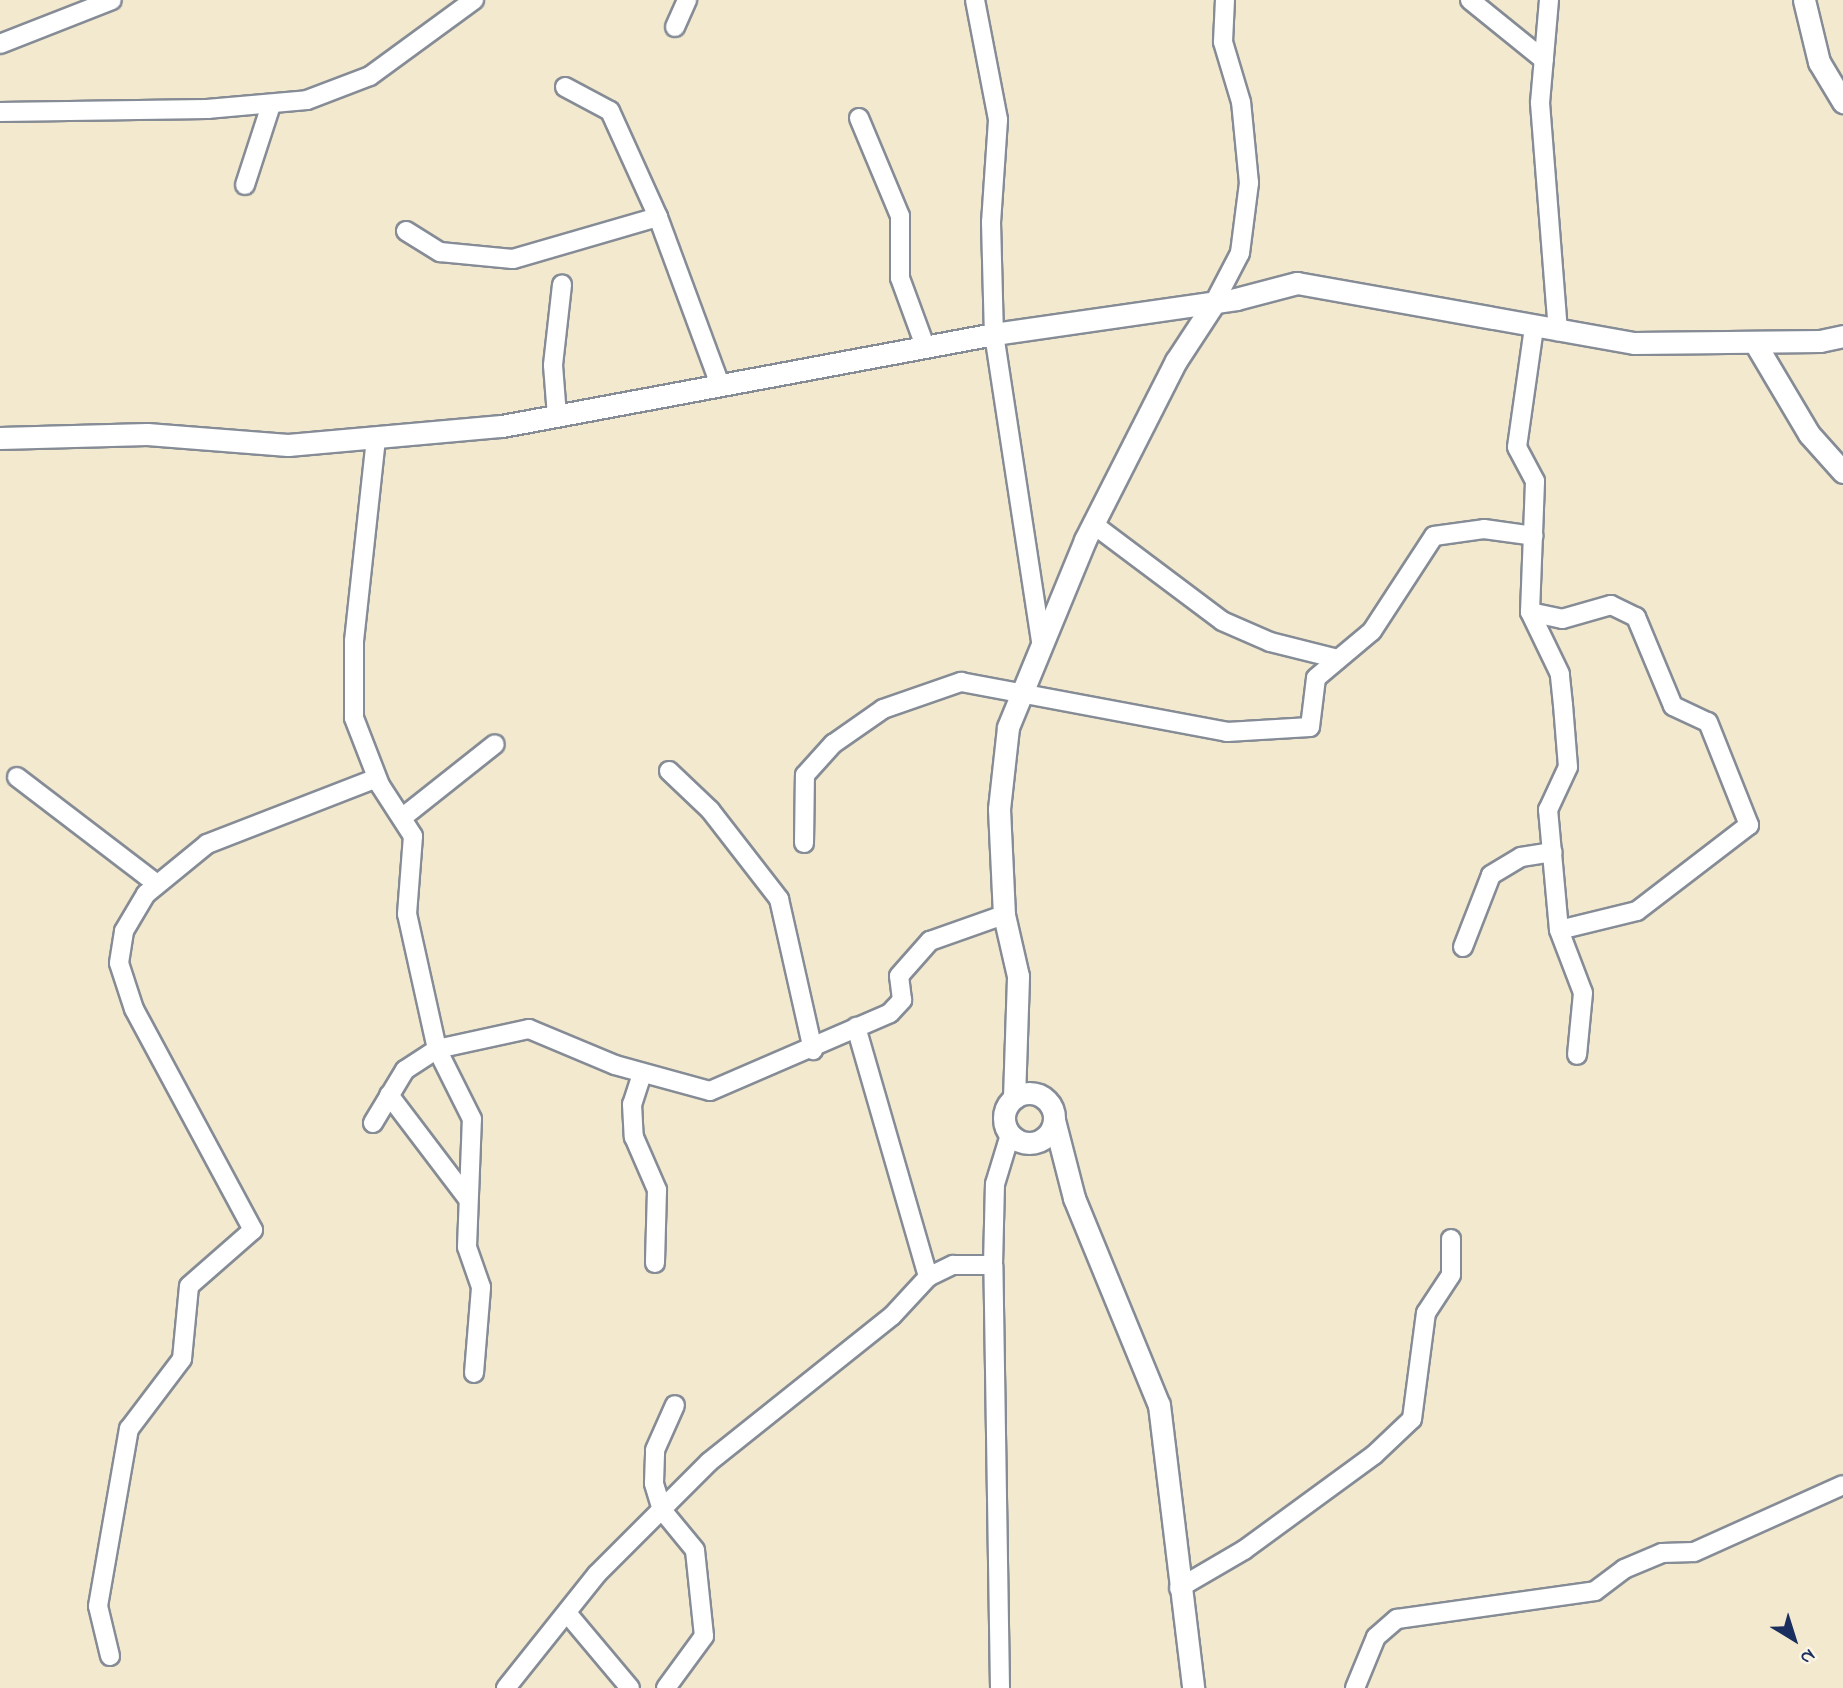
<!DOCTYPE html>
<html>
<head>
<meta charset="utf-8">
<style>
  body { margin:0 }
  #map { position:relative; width:1843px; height:1688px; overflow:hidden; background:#f2e9ce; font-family:"Indie Flower",sans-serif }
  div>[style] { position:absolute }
  .roads { filter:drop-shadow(2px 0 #868c96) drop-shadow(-2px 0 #868c96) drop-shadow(0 2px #868c96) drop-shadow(0 -2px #868c96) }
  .minor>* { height:18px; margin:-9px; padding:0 9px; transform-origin:9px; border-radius:9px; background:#fff }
  .tertiary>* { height:21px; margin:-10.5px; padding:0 10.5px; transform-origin:10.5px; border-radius:10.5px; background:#fff }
  .tertiary>.ring { margin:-10.5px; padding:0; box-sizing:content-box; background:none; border:21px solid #fff; border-radius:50% }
  span { translate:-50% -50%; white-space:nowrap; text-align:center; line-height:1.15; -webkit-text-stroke:6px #fcf5e5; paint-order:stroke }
  .north { position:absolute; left:1759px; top:1604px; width:70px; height:70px; -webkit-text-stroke:5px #fcf5e5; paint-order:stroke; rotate:142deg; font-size:19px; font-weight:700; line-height:28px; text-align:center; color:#1b2f5e }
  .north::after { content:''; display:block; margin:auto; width:24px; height:32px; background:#1b2f5e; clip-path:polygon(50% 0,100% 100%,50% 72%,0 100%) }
</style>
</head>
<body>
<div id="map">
  <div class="roads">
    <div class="minor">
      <div style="left:975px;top:0;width:122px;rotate:79.1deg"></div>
      <div style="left:998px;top:120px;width:102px;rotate:93.9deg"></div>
      <div style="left:991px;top:222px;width:112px;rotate:88.5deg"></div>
      <div style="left:994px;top:334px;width:311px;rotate:81.3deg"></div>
      <div style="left:1470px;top:0;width:95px;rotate:39deg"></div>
      <div style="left:1549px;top:0;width:103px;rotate:95deg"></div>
      <div style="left:1540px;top:103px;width:229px;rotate:85.5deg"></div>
      <div style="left:675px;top:27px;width:30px;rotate:-66deg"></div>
      <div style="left:0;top:44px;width:120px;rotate:-21.4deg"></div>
      <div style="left:565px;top:87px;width:51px;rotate:28.1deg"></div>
      <div style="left:610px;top:111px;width:116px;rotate:65.6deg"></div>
      <div style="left:658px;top:217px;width:179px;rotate:69.7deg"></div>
      <div style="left:0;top:112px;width:207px;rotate:-0.8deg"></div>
      <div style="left:207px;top:109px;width:100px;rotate:-5.1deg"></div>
      <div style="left:307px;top:100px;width:67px;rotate:-20.9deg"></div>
      <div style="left:370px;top:76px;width:129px;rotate:-36.2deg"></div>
      <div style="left:859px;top:118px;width:106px;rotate:67.3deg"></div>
      <div style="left:900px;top:216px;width:62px;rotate:90deg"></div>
      <div style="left:900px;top:278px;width:72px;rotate:69.8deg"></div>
      <div style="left:245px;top:185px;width:84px;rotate:-72deg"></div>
      <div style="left:406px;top:231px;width:40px;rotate:32deg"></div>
      <div style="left:440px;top:252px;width:73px;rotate:5.5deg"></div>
      <div style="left:513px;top:259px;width:151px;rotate:-16.2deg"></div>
      <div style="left:1214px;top:303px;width:56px;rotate:-62.5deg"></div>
      <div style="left:1240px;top:253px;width:71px;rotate:-82.7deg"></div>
      <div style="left:1249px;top:183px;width:81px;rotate:-95.6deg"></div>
      <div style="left:1241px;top:102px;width:63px;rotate:-106.7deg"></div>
      <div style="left:1223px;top:42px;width:42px;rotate:-87.3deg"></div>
      <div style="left:557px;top:416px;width:51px;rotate:-94.5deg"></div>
      <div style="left:553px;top:365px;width:81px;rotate:-83.6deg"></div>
      <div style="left:1093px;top:524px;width:161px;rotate:36.9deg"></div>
      <div style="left:1222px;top:621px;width:52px;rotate:23.6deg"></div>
      <div style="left:1270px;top:642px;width:70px;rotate:14deg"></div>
      <div style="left:1530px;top:612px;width:33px;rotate:12deg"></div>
      <div style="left:1562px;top:619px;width:51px;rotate:-15.9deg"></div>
      <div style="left:1611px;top:605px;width:28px;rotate:26deg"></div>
      <div style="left:1636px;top:617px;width:96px;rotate:67.4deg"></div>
      <div style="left:1673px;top:706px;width:38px;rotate:25deg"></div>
      <div style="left:1708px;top:722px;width:111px;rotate:68.3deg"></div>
      <div style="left:1749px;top:825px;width:141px;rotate:142.5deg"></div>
      <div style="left:1637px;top:911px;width:80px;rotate:166.3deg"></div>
      <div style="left:1559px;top:930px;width:121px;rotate:-95.2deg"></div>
      <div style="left:1548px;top:810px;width:47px;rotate:-65.1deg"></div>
      <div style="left:1568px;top:767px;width:62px;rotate:-94.6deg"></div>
      <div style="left:1563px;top:705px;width:31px;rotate:-96deg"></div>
      <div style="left:1560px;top:674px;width:69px;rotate:-115.8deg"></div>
      <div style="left:1530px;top:612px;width:131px;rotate:-87.8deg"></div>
      <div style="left:1535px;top:481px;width:38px;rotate:-118deg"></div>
      <div style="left:1517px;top:447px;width:121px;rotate:-81.9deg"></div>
      <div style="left:669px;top:771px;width:57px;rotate:43.6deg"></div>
      <div style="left:710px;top:810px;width:113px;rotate:52.2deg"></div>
      <div style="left:779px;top:899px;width:155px;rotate:77.3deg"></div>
      <div style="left:17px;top:777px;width:176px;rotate:37.4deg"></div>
      <div style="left:403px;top:817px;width:117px;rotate:-38.4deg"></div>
      <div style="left:804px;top:843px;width:68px;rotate:-89.2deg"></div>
      <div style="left:805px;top:775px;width:42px;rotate:-47.9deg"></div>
      <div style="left:833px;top:744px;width:61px;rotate:-35deg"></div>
      <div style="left:883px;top:709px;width:83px;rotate:-19.1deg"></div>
      <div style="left:961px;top:682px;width:271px;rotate:10.6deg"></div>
      <div style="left:1227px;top:732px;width:83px;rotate:-3.4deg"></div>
      <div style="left:1310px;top:727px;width:49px;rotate:-83deg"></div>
      <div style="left:1316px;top:678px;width:73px;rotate:-40deg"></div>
      <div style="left:1372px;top:631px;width:113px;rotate:-56.9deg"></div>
      <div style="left:1434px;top:536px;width:50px;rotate:-8deg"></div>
      <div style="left:1484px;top:529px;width:50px;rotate:8deg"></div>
      <div style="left:1559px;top:930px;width:67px;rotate:69.1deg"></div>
      <div style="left:1583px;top:993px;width:62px;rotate:95.5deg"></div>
      <div style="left:1463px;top:947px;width:77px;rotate:-68.7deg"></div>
      <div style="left:1491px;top:875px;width:35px;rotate:-31deg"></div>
      <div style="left:1521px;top:857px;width:32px;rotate:-9deg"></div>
      <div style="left:856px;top:1027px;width:260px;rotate:73.9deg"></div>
      <div style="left:642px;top:1074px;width:32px;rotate:108deg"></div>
      <div style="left:632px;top:1104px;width:33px;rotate:87deg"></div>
      <div style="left:634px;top:1137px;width:58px;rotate:66.5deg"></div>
      <div style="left:657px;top:1190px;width:73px;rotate:91.6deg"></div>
      <div style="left:389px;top:1095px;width:131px;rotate:52.8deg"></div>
      <div style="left:373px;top:1123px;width:62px;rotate:-58.9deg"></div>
      <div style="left:405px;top:1070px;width:38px;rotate:-33deg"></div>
      <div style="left:437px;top:1049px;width:138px;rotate:-102.5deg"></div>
      <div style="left:407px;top:914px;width:78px;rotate:-85.6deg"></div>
      <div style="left:413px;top:836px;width:61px;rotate:-122.9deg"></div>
      <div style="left:380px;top:785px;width:72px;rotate:-111.2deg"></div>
      <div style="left:354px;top:718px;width:77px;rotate:-90deg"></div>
      <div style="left:354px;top:641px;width:205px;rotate:-83.8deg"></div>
      <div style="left:474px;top:1373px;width:86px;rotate:-85.3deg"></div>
      <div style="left:481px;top:1287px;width:42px;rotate:-109.3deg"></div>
      <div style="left:467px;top:1247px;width:128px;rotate:-87.8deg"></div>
      <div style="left:472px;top:1119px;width:78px;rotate:-116.6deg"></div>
      <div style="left:437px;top:1049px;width:94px;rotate:-12.3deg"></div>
      <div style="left:529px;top:1029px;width:93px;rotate:22.7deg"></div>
      <div style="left:615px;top:1065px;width:98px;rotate:15.3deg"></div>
      <div style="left:710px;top:1091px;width:196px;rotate:-23.4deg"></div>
      <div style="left:890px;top:1013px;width:18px;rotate:-47deg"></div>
      <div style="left:902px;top:1000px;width:24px;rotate:-97deg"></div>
      <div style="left:899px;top:976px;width:47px;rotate:-48.5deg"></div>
      <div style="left:930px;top:941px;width:78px;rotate:-19.4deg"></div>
      <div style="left:1179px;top:1588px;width:75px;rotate:-30.3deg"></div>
      <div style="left:1244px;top:1550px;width:161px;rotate:-36.2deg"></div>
      <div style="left:1374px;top:1455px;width:52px;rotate:-43.5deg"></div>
      <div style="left:1412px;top:1419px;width:107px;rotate:-82.5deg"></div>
      <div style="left:1426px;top:1313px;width:45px;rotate:-56.7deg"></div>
      <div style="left:1451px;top:1275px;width:36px;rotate:-90deg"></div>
      <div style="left:567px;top:1613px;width:98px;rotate:50deg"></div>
      <div style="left:110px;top:1656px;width:51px;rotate:-103.5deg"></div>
      <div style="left:98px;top:1606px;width:180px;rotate:-80.1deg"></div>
      <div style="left:129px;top:1429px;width:88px;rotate:-52.9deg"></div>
      <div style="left:182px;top:1359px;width:73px;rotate:-84.5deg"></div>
      <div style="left:189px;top:1286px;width:85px;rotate:-41.2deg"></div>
      <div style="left:253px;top:1230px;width:251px;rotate:-118.3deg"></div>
      <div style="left:134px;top:1009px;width:48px;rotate:-108.1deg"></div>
      <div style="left:119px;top:963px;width:32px;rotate:-81deg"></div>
      <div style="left:124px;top:931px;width:43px;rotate:-59.3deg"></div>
      <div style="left:146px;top:894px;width:79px;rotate:-39.3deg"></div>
      <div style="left:207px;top:844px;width:182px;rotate:-21.2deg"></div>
      <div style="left:506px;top:1688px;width:146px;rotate:-51.4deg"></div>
      <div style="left:597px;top:1574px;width:158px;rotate:-45deg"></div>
      <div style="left:709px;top:1462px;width:234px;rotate:-38.6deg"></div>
      <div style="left:892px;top:1316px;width:53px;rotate:-47.3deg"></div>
      <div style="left:928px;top:1277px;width:28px;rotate:-26deg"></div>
      <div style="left:953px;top:1265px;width:40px"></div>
      <div style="left:666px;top:1688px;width:64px;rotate:-53.8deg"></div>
      <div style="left:704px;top:1636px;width:86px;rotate:-96deg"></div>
      <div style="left:695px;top:1550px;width:52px;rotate:-129.5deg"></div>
      <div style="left:662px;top:1510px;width:28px;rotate:-107deg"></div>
      <div style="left:654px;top:1483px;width:33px;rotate:-88deg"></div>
      <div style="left:655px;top:1450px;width:49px;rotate:-66deg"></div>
      <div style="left:1000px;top:1688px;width:423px;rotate:-90.9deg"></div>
      <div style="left:993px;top:1265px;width:81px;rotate:-88.6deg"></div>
      <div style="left:995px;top:1184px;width:51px;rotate:-73deg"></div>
      <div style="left:1355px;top:1688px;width:55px;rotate:-67.6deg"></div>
      <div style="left:1376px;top:1637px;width:28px;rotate:-41deg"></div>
      <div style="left:1397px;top:1619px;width:200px;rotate:-8deg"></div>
      <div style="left:1595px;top:1591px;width:36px;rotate:-37deg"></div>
      <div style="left:1624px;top:1569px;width:41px;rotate:-22.8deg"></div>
      <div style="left:1662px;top:1553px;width:32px;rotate:-2deg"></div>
      <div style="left:1694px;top:1552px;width:163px;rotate:-24.2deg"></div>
    </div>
    <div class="tertiary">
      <div style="left:1804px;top:0;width:64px;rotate:76.4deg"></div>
      <div style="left:1819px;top:62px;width:47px;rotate:59deg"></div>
      <div style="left:1755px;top:343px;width:106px;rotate:59.3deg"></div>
      <div style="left:1809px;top:434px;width:51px;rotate:48.2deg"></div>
      <div style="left:0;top:438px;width:147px;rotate:-1.6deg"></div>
      <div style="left:147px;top:434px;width:141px;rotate:4.5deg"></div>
      <div style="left:288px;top:445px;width:215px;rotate:-5.1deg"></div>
      <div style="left:502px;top:426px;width:501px;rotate:-10.59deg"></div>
      <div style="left:994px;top:334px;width:245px;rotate:-8.2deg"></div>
      <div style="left:1236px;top:299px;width:63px;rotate:-14.7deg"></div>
      <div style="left:1297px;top:283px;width:342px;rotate:10.1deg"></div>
      <div style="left:1634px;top:343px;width:186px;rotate:-0.6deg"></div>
      <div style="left:1820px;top:341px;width:24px;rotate:-12deg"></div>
      <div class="ring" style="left:1004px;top:1093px;width:29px;height:29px"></div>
      <div style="left:1014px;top:1098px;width:122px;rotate:-88.1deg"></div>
      <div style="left:1018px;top:976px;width:63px;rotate:-102.9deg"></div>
      <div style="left:1004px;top:915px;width:106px;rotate:-92.7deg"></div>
      <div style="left:999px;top:809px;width:82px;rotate:-83.7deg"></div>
      <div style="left:1008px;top:727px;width:202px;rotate:-67.6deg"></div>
      <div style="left:1085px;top:540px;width:201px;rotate:-63.1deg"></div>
      <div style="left:1176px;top:361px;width:69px;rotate:-56.8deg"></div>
      <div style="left:1054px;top:1120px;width:81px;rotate:75.6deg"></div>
      <div style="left:1074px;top:1198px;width:224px;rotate:67.7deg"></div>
      <div style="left:1159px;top:1405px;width:285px;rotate:83.1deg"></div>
    </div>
  </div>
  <div class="north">N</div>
</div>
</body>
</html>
